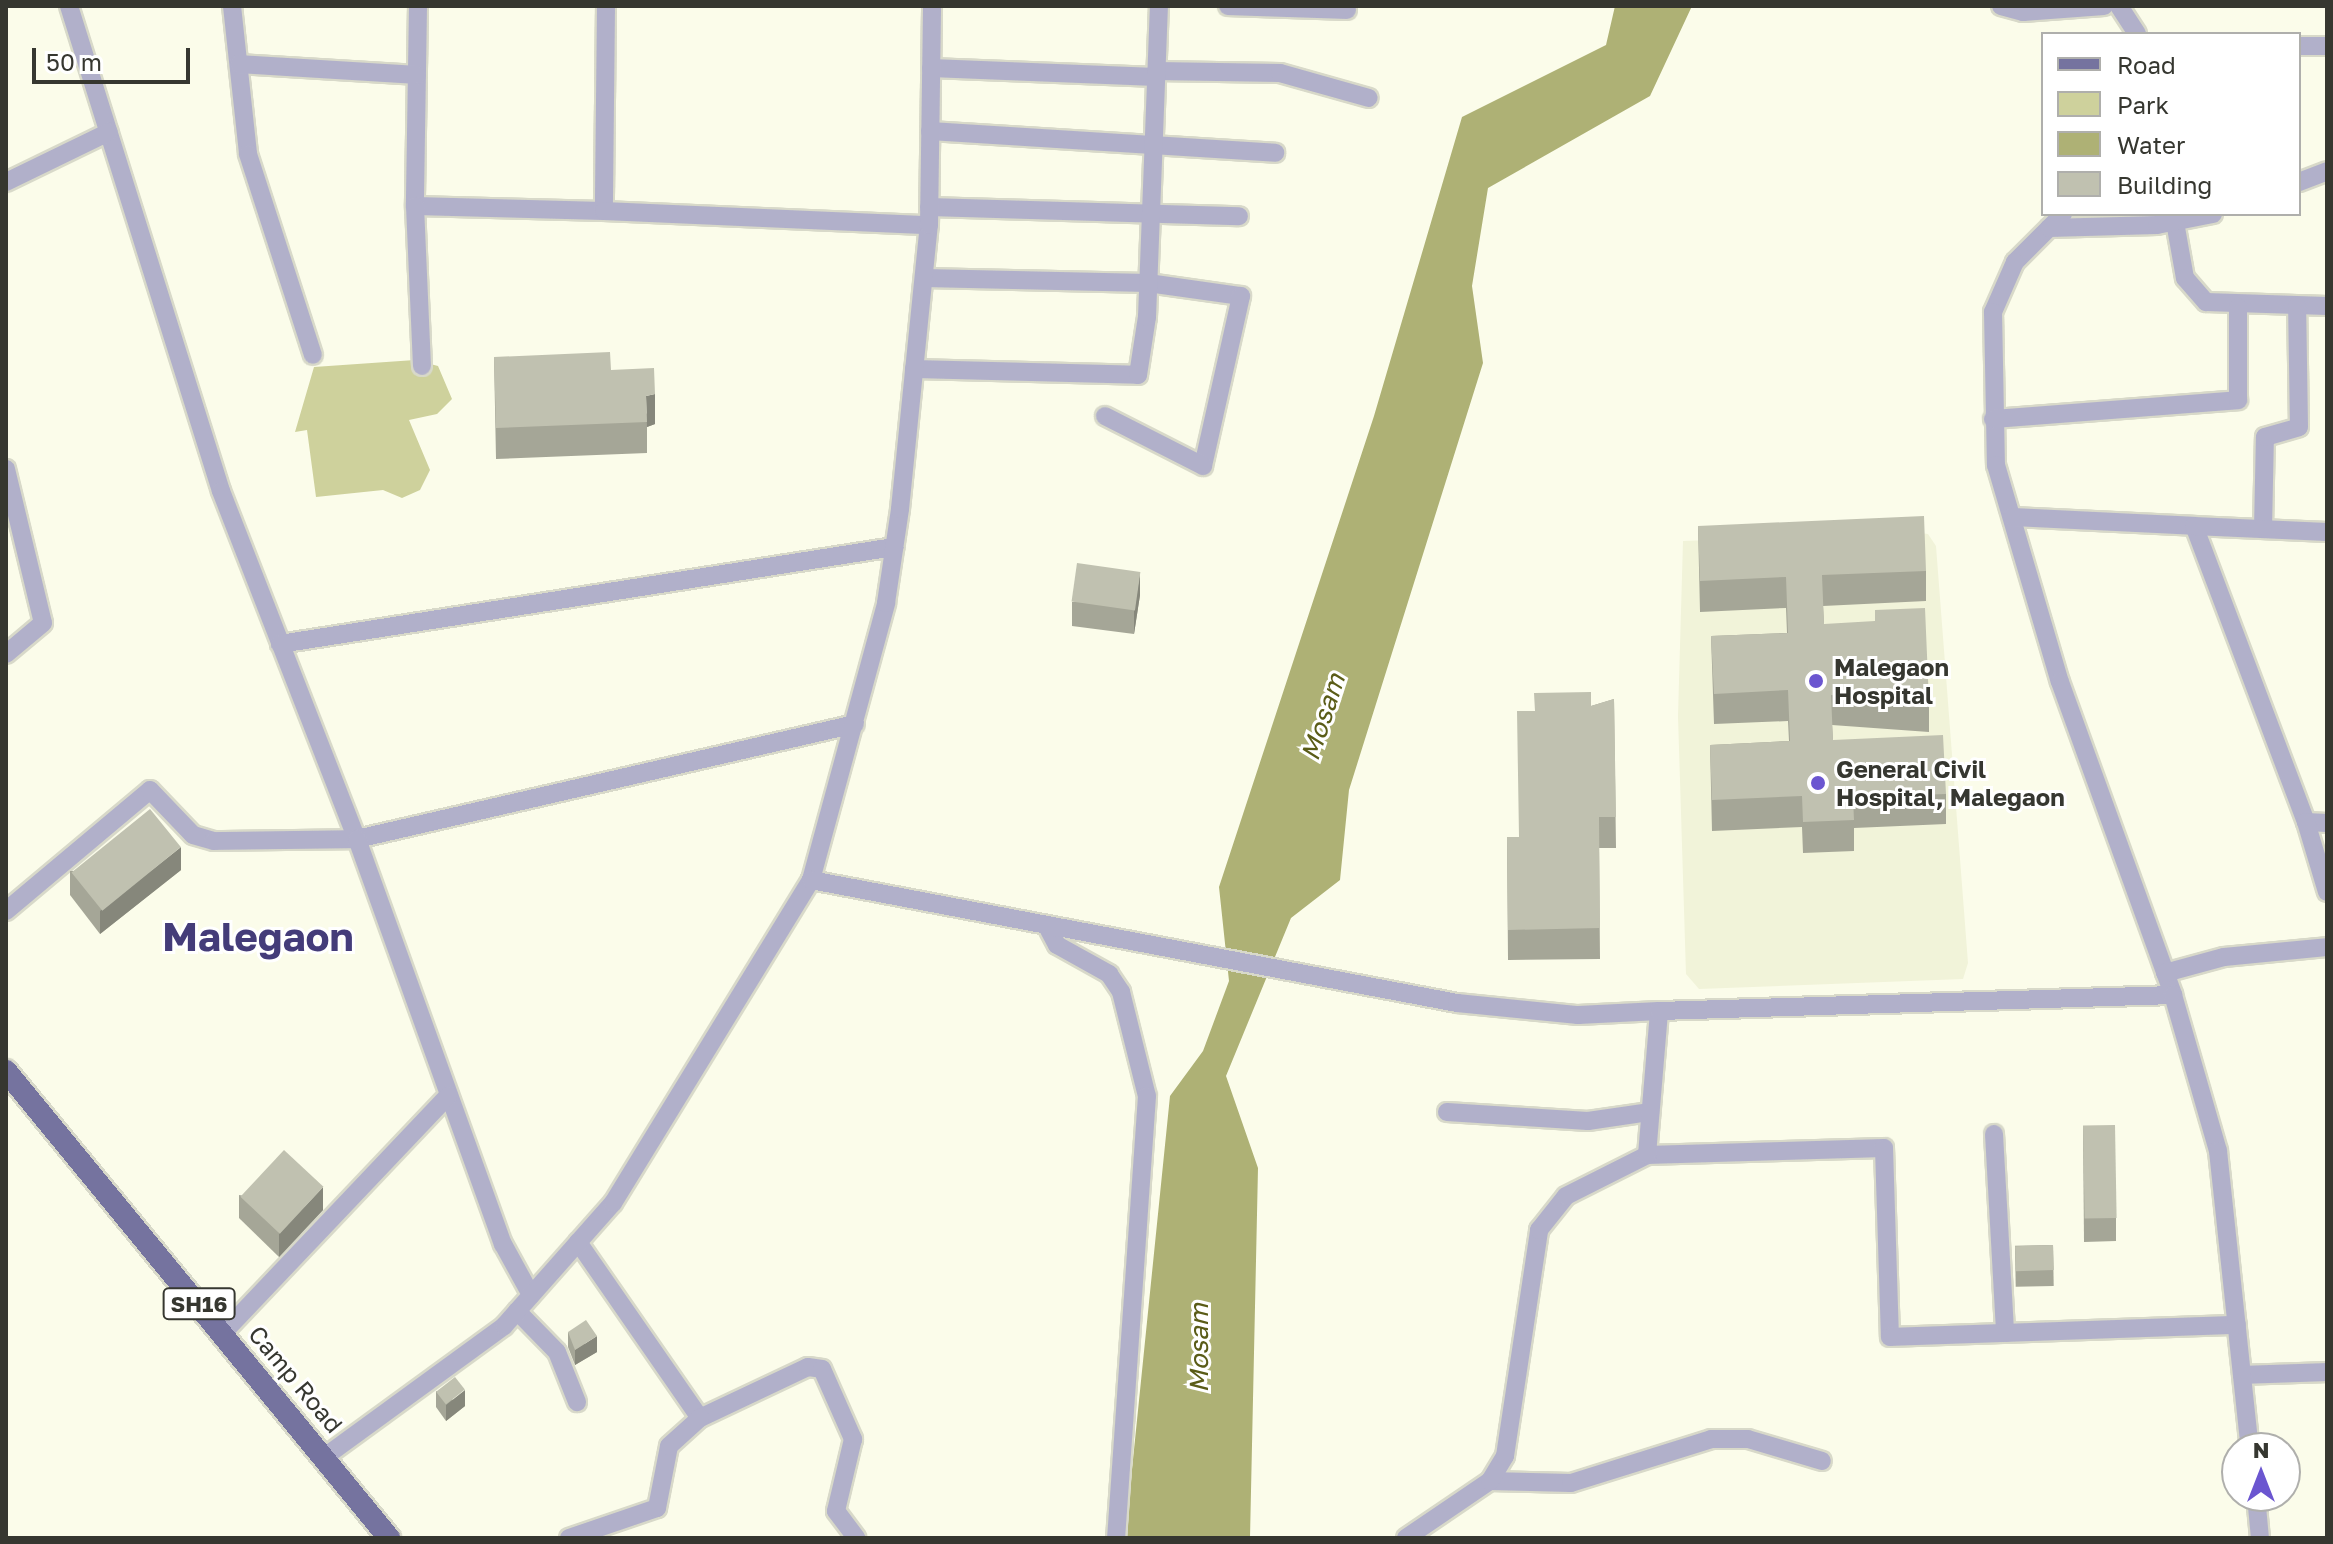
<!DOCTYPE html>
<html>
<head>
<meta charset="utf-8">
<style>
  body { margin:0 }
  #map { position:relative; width:2333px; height:1544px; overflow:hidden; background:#fbfcea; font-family:"Golos Text",sans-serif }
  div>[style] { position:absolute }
  .built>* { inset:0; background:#f1f3d9 }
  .green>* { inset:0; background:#ced19c }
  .water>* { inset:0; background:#aeb175 }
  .roads { filter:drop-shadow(2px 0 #d8d9c9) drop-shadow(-2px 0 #d8d9c9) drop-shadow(0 2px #d8d9c9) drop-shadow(0 -2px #d8d9c9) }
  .minor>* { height:18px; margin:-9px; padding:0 9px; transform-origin:9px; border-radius:9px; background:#b1b0ca }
  .primary>* { height:22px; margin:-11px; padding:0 11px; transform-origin:11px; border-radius:11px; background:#75739f }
  .wall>* { inset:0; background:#a5a697; transform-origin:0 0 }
  .shaded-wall>* { inset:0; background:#86877b }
  .building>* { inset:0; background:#c0c1b0; transform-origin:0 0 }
  .dots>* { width:22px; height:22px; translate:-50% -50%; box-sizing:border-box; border:4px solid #fff; border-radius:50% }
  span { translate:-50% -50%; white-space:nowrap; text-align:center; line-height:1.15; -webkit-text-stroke:6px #fff; paint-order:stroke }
  .shield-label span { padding:2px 6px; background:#fff; border:2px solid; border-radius:6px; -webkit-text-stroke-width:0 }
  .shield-label { font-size:22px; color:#363730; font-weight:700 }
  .poi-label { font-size:24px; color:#363730; font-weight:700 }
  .left { translate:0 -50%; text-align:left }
  .street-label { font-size:24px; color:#363730 }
  .water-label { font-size:26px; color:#5a5c17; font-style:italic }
  .town-label { font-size:40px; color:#443c79; font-weight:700 }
  .frame { position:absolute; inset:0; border:8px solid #363730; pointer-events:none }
  .legend { position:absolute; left:2041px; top:32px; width:260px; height:184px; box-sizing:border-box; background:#fff; border:2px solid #afafac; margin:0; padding:10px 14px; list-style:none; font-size:24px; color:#363730 }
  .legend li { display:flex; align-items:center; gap:16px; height:40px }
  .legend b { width:40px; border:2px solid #afafac }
  .north { position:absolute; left:2221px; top:1432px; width:80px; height:80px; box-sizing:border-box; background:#fff; border:2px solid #afafac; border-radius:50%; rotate:0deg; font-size:22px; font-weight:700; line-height:32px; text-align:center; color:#363730 }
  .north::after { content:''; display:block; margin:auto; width:28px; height:36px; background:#6b56d0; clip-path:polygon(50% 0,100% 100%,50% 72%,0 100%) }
  .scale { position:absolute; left:32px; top:48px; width:158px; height:36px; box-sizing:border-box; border:4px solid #363730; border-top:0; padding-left:10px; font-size:24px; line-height:28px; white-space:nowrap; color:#363730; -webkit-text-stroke:6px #fff; paint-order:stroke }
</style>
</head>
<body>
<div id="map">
  <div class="built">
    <div style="clip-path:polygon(1913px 532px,1928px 534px,1936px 546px,1968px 963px,1963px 979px,1699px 989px,1686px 974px,1678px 716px,1683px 541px)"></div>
  </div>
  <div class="green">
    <div style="clip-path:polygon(415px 360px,438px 366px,452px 399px,437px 414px,409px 420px,430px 470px,420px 490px,402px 498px,383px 490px,316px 497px,307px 430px,295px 432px,314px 367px)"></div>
  </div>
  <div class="water">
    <div style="clip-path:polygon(1615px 6px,1692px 6px,1650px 96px,1488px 188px,1472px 286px,1483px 363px,1349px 790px,1340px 880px,1291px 918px,1226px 1076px,1258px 1168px,1250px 1538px,1125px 1538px,1170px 1096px,1203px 1051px,1229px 981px,1219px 887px,1374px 416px,1462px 117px,1606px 45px)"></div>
  </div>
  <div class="roads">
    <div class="minor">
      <div style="left:69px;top:6px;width:508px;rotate:72.6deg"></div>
      <div style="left:221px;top:491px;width:374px;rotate:68.7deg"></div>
      <div style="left:357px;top:839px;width:511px;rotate:-13deg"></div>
      <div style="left:232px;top:6px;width:149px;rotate:83.8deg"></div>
      <div style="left:248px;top:154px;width:211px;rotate:72.1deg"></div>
      <div style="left:418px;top:6px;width:200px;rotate:90.9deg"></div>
      <div style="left:415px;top:206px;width:189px;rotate:1.5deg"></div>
      <div style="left:606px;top:6px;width:205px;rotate:90.6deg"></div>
      <div style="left:604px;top:211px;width:325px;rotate:2.5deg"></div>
      <div style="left:1228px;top:6px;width:119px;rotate:1.9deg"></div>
      <div style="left:2001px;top:6px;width:23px;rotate:15deg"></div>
      <div style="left:2023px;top:12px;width:81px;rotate:-4.2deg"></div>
      <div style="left:2119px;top:6px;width:33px;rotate:57deg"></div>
      <div style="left:2299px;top:46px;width:28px"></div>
      <div style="left:239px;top:64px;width:178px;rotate:3.5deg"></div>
      <div style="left:931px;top:68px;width:225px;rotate:2.3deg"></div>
      <div style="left:1156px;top:71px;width:124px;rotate:0.9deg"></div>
      <div style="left:1280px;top:73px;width:92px;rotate:15.7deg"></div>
      <div style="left:930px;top:131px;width:346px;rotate:3.6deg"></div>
      <div style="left:6px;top:182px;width:114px;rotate:-25.9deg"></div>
      <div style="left:2299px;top:182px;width:30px;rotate:-21deg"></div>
      <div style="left:415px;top:206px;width:160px;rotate:87.5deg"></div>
      <div style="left:929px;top:207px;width:310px;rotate:1.7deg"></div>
      <div style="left:2063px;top:214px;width:68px;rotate:135deg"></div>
      <div style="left:2015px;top:262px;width:55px;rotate:113.7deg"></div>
      <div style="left:1993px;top:312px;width:153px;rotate:88.9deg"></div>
      <div style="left:1996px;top:465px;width:226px;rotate:73.6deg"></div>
      <div style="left:2060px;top:682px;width:333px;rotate:70.1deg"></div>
      <div style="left:2175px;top:222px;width:57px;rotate:79.9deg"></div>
      <div style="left:2185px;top:278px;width:32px;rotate:49deg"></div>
      <div style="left:2206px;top:302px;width:121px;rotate:1.9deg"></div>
      <div style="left:2049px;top:228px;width:108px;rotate:-1.6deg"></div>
      <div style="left:2157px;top:225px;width:57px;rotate:-11.1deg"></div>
      <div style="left:924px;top:278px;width:224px;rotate:1.3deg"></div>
      <div style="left:1148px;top:283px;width:94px;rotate:8deg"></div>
      <div style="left:1241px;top:296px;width:174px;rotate:102.6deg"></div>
      <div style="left:1203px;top:466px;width:110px;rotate:-153deg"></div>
      <div style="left:914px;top:369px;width:224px;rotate:1.5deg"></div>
      <div style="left:1138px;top:375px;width:59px;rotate:-81.2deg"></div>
      <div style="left:1147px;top:317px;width:311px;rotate:-87.8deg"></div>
      <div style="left:1993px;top:419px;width:246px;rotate:-4.4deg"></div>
      <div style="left:2238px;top:400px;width:93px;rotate:-90deg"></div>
      <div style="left:6px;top:469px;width:158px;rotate:76.5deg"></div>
      <div style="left:43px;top:623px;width:48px;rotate:140deg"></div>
      <div style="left:2012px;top:517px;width:182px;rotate:2.8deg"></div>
      <div style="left:2263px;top:529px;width:92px;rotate:-88.8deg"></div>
      <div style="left:2265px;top:437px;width:35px;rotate:-16deg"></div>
      <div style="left:2299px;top:427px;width:121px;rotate:-90.9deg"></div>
      <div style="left:280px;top:644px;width:622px;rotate:-8.98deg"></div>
      <div style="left:2306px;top:822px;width:316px;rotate:-110.7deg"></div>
      <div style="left:2194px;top:526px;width:133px;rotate:2.6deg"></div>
      <div style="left:2327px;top:823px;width:21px;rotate:-177deg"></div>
      <div style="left:2306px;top:822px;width:73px;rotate:73.3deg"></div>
      <div style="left:811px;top:880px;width:287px;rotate:-74.8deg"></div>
      <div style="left:886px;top:603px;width:95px;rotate:-81.5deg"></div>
      <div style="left:900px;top:509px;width:285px;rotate:-84.2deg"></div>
      <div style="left:929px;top:225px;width:219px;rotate:-89.2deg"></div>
      <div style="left:6px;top:911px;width:188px;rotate:-40deg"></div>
      <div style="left:150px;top:790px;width:62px;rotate:46.3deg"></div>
      <div style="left:193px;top:835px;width:22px;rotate:16deg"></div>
      <div style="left:214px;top:841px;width:143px;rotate:-0.8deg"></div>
      <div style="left:357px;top:839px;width:431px;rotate:70.2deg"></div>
      <div style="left:503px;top:1244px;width:58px;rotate:61.2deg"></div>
      <div style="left:1049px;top:930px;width:17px;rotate:62deg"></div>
      <div style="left:1057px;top:945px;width:60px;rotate:29.1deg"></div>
      <div style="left:1109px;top:974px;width:22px;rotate:56deg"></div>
      <div style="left:1121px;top:992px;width:107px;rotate:76deg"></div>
      <div style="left:1147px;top:1096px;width:443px;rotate:94deg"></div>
      <div style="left:2165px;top:973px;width:61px;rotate:-15.2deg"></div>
      <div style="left:2224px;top:957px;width:103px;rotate:-5.5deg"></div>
      <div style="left:1447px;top:1112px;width:141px;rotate:3.7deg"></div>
      <div style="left:1588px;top:1121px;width:63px;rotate:-8.3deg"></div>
      <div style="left:1994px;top:1134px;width:199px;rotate:86.8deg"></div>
      <div style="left:1647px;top:1155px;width:237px;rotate:-1.7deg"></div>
      <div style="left:1884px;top:1148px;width:189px;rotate:88.2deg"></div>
      <div style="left:1890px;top:1337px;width:347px;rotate:-2deg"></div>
      <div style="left:578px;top:1242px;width:214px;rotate:55.3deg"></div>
      <div style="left:700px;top:1418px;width:119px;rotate:-25.3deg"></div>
      <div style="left:808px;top:1367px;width:14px;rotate:8deg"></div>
      <div style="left:822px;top:1369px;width:77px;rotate:66.1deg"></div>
      <div style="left:853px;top:1439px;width:74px;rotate:103.3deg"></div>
      <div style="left:836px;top:1511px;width:34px;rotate:53deg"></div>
      <div style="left:517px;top:1311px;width:57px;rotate:45.7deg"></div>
      <div style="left:557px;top:1352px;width:54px;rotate:68.2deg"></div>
      <div style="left:223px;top:1333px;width:328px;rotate:-46.5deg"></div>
      <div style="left:2242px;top:1375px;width:85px;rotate:-2deg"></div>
      <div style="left:326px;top:1456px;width:220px;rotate:-36.1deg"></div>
      <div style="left:504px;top:1326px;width:164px;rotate:-48.5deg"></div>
      <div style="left:613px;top:1203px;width:379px;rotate:-58.5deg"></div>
      <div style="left:811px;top:880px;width:658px;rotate:10.78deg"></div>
      <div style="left:1457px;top:1003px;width:122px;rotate:5.7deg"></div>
      <div style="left:1578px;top:1015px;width:81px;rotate:-2.8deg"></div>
      <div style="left:1490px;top:1481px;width:81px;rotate:1.4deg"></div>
      <div style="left:1571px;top:1483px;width:147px;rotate:-17.4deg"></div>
      <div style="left:1711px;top:1439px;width:37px"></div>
      <div style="left:1748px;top:1439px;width:77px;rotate:16.6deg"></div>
      <div style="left:2256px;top:1496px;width:42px;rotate:84.6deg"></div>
      <div style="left:569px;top:1538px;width:93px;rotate:-18.8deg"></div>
      <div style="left:657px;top:1508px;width:63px;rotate:-79deg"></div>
      <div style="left:669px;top:1446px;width:42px;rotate:-42.1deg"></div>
      <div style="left:1406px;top:1538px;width:102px;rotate:-34.2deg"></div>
      <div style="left:1490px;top:1481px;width:29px;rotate:-59deg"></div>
      <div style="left:1505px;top:1456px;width:229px;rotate:-81.4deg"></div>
      <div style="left:1539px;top:1230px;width:43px;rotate:-51.5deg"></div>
      <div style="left:1566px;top:1196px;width:91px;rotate:-26.8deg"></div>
      <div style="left:1647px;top:1155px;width:144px;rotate:-85.2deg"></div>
      <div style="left:1659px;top:1011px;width:514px;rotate:-1.78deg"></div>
      <div style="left:2173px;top:995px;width:162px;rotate:73.9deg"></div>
      <div style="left:2218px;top:1151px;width:299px;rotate:83.9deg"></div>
    </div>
    <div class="primary">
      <div style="left:6px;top:1071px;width:604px;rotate:50.64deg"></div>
    </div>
  </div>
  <div class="wall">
    <div style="clip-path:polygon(494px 357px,611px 370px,655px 424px,647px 427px,647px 453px,496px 459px)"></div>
    <div style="clip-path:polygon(1698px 526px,1926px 571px,1926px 601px,1823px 606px,1824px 624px,1929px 702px,1929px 732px,1832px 725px,1833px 740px,1946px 794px,1946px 824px,1854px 828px,1854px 851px,1803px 853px,1802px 827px,1712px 831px,1710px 745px,1789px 741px,1788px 721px,1714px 724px,1711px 636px,1787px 633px,1786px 608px,1700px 612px)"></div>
    <div style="clip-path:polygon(1140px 595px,1134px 634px,1072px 626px,1072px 602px)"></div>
    <div style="clip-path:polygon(1614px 699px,1616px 848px,1599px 848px,1600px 959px,1508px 960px,1507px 837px,1519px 837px,1534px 711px,1591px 706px)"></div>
    <div style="clip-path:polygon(181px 870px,100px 934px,70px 895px,70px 871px)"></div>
    <div style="clip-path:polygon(2083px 1126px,2116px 1218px,2116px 1241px,2084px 1242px)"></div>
    <div style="clip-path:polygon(239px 1195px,323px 1210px,279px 1257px,239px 1218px)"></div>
    <div style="left:2053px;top:1245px;width:41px;height:38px;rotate:89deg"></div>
    <div style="clip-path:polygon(568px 1332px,597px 1352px,575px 1365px,568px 1347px)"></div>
    <div style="clip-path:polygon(436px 1391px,465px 1406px,446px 1421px,436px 1407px)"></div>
  </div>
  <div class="shaded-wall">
    <div style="clip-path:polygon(655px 394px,655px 424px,647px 427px,646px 396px)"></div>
    <div style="clip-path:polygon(1140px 572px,1140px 595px,1134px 634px,1134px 610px)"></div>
    <div style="clip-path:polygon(181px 847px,181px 870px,100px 934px,100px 911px)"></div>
    <div style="clip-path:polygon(323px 1187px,323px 1210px,279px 1257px,279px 1234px)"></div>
    <div style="clip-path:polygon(597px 1336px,597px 1352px,575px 1365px,575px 1350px)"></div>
    <div style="clip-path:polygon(465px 1390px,465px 1406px,446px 1421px,446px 1405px)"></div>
  </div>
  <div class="building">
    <div style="clip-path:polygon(610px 352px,611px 370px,654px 368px,655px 394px,646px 396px,647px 422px,496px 428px,494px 357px)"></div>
    <div style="clip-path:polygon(1924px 516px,1926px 571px,1822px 575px,1824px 624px,1875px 621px,1875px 610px,1925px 608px,1929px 702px,1831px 695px,1833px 740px,1943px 735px,1946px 794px,1853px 797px,1854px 820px,1803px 822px,1802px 796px,1712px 800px,1710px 745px,1790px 741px,1788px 690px,1714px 694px,1711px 636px,1788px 633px,1786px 577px,1700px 581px,1698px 526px)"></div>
    <div style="left:1077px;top:563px;width:64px;height:39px;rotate:8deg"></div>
    <div style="clip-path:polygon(1591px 692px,1591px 706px,1614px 699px,1616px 817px,1599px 817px,1600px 928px,1508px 930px,1507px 837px,1519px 837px,1517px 711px,1535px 711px,1534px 693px)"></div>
    <div style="left:150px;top:809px;width:49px;height:101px;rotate:51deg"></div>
    <div style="left:2115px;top:1125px;width:93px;height:32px;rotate:89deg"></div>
    <div style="left:284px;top:1150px;width:54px;height:64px;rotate:43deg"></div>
    <div style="left:2053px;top:1245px;width:25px;height:38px;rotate:88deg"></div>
    <div style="clip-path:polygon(586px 1320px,597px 1336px,575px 1350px,568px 1332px)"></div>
    <div style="left:455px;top:1377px;width:16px;height:24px;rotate:52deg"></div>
  </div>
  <div class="dots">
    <div style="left:1816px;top:681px;background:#6b56d0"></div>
    <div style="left:1818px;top:783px;background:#6b56d0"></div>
  </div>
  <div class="shield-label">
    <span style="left:199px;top:1304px">SH16</span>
  </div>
  <div class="poi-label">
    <span class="left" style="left:1834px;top:681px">Malegaon<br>Hospital</span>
    <span class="left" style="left:1836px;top:783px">General Civil<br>Hospital, Malegaon</span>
  </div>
  <div class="street-label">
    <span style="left:296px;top:1379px;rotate:50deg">Camp Road</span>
  </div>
  <div class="water-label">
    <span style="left:1323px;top:717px;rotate:-72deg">Mosam</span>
    <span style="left:1199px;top:1348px;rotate:-90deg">Mosam</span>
  </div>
  <div class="town-label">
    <span style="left:258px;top:936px">Malegaon</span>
  </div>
  <div class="frame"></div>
  <ul class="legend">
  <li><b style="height:10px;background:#75739f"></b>Road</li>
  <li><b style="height:22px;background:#ced19c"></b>Park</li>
  <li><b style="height:22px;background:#aeb175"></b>Water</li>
  <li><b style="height:22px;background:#c0c1b0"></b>Building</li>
  </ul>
  <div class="north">N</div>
  <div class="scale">50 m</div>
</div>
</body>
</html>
